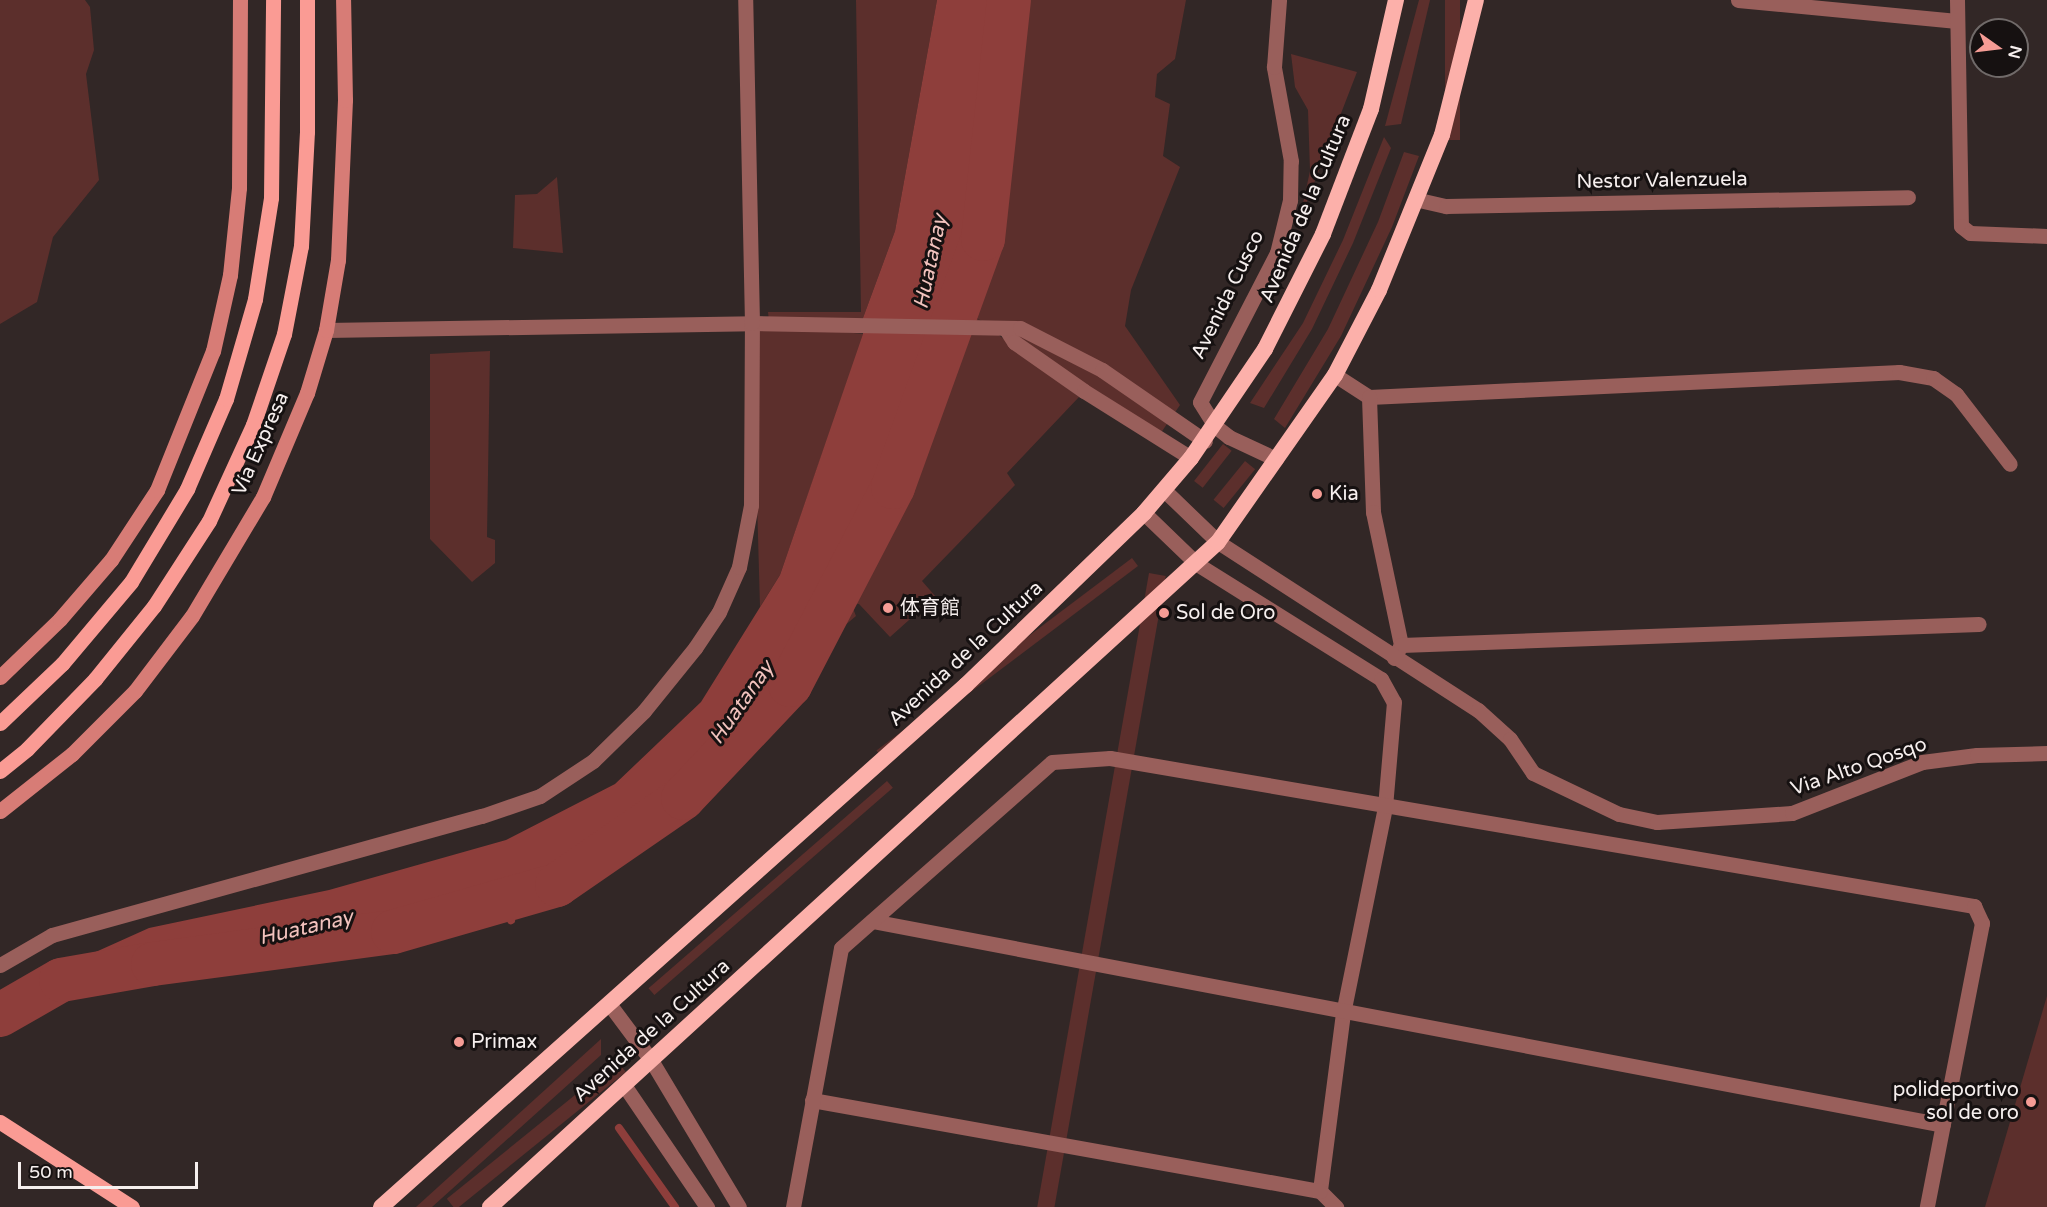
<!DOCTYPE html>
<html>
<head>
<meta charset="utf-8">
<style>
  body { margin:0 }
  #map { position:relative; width:2047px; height:1207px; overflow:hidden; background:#322726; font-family:"Varela Round","Noto Sans SC",sans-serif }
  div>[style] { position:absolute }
  .green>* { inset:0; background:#5c2f2c; transform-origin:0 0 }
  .water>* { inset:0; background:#8e3e3b }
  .stream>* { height:8px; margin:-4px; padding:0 4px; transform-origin:4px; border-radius:4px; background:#8e3e3b }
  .river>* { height:44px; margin:-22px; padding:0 22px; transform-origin:22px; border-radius:22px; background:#8e3e3b }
  .minor>* { height:15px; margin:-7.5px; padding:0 7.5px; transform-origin:7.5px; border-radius:7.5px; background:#995f5b }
  .tertiary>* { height:15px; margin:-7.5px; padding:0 7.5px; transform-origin:7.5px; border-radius:7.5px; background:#995f5b }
  .secondary>* { height:15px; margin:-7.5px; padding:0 7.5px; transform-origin:7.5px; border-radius:7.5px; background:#d77c76 }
  .primary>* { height:15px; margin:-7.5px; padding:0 7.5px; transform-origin:7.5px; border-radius:7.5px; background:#fa9b94 }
  .trunk>* { height:16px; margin:-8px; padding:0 8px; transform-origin:8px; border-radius:8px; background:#fcb0aa }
  .dots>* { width:16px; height:16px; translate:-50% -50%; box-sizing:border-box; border:3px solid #161111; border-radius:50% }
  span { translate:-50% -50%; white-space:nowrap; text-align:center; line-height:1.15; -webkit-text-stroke:6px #161111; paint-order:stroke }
  .street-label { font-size:20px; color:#f6efee }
  .poi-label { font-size:20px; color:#f6efee }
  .left { translate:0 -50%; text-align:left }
  .right { translate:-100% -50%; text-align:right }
  .water-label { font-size:21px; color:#f2c2bd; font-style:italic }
  .north { position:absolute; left:1969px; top:18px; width:60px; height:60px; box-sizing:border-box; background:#161111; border:2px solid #706a69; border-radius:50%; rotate:104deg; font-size:16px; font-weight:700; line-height:24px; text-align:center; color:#f6efee }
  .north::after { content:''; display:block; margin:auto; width:21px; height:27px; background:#f59c95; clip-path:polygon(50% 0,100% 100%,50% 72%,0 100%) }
  .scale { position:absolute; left:18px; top:1162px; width:180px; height:27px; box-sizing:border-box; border:3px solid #f6efee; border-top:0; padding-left:8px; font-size:18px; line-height:21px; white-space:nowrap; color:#f6efee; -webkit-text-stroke:4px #161111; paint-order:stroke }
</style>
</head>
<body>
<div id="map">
  <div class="green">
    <div style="clip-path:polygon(0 0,85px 0,90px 7px,94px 50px,86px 74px,99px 180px,53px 237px,37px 302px,0 324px)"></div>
    <div style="clip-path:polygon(856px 0,937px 0,895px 231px,863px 318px,769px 321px,768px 312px,861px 312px)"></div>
    <div style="clip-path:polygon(1009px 0,1186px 0,1175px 59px,1157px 74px,1155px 97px,1170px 104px,1163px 156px,1180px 167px,1131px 290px,1125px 326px,1180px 405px,1156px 440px,974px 316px,1079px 397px,1007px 473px,1015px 485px,922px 581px,936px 597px,904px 598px,918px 612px,890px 637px,859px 604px,851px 603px,856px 616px,803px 661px,893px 487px,983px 231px)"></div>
    <div style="clip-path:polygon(1419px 0,1430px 0,1401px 124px,1385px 126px)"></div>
    <div style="left:1445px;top:0;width:15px;height:140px"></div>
    <div style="clip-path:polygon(1291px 54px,1357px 72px,1299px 222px,1310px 171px,1308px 110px,1295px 87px)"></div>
    <div style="clip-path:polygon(1384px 137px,1391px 148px,1353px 243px,1312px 329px,1264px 408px,1250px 403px,1303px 323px,1343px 240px)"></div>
    <div style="clip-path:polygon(1404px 152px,1419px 156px,1392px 227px,1341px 336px,1285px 428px,1274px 419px,1328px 329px,1378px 222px)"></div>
    <div style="clip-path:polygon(557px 177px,563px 253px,513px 248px,515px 195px,537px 194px)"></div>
    <div style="clip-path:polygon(752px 323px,864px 334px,780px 575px,760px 607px)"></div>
    <div style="clip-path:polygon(490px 351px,487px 537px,495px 540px,495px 563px,472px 582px,430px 539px,430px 354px)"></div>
    <div style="left:1223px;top:444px;width:11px;height:47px;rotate:38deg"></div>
    <div style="left:1245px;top:461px;width:13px;height:50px;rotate:39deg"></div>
    <div style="left:1132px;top:558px;width:10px;height:320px;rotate:53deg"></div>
    <div style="left:1149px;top:573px;width:17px;height:653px;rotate:10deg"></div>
    <div style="left:887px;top:781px;width:9px;height:316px;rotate:49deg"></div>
    <div style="clip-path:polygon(2047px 996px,2047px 1207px,1985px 1207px)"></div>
    <div style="clip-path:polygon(601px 1039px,601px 1055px,432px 1207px,416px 1207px)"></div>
    <div style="left:617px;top:1061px;width:14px;height:219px;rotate:51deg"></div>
  </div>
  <div class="water">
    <div style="clip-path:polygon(937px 0,1009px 0,983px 239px,893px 487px,790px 685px,683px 798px,557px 885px,393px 932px,153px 964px,62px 980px,0 1015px,0 995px,149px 928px,329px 890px,506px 840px,615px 784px,701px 702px,780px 575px,863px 334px,863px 318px,895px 231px)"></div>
  </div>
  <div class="stream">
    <div style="left:496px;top:892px;width:32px;rotate:62deg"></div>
    <div style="left:619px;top:1128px;width:97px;rotate:54.7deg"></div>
  </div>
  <div class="river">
    <div style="left:0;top:1015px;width:70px;rotate:-29.8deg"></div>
    <div style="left:61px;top:980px;width:93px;rotate:-9.9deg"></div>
    <div style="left:153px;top:964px;width:242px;rotate:-7.6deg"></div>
    <div style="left:393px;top:932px;width:171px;rotate:-16deg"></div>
    <div style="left:557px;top:885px;width:153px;rotate:-34.6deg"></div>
    <div style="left:683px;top:798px;width:156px;rotate:-46.6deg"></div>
    <div style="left:790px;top:685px;width:223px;rotate:-62.5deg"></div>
    <div style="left:893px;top:487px;width:264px;rotate:-70.1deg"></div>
    <div style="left:983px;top:239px;width:240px;rotate:-83.8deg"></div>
  </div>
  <div class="minor">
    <div style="left:1738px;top:0;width:220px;rotate:5.5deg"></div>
    <div style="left:1957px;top:0;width:226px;rotate:89deg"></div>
    <div style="left:1961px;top:226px;width:11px;rotate:38deg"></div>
    <div style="left:1970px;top:233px;width:77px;rotate:2.2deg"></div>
    <div style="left:1419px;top:200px;width:28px;rotate:13deg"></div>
    <div style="left:1446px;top:206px;width:462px;rotate:-1.1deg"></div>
    <div style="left:1005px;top:328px;width:17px;rotate:57deg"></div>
    <div style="left:1014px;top:342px;width:85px;rotate:35deg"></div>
    <div style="left:1084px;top:391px;width:126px;rotate:32.1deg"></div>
    <div style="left:326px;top:330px;width:426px;rotate:-0.9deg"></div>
    <div style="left:752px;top:323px;width:268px;rotate:1.1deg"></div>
    <div style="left:1020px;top:328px;width:92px;rotate:27.1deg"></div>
    <div style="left:1102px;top:370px;width:125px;rotate:34.6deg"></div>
    <div style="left:1335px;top:375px;width:40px;rotate:32.9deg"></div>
    <div style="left:1369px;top:397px;width:531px;rotate:-2.7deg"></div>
    <div style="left:1899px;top:372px;width:35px;rotate:10deg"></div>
    <div style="left:1933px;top:378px;width:28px;rotate:35deg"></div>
    <div style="left:1956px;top:394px;width:88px;rotate:52.4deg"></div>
    <div style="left:1369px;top:397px;width:115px;rotate:88deg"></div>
    <div style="left:1373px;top:512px;width:136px;rotate:78.1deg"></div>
    <div style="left:1276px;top:459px;width:52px;rotate:-154.9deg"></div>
    <div style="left:1229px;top:437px;width:18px;rotate:-142deg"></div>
    <div style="left:1215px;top:426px;width:28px;rotate:-122deg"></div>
    <div style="left:1200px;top:402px;width:168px;rotate:-62.7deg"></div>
    <div style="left:1277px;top:253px;width:55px;rotate:-76.2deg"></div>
    <div style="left:1290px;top:200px;width:39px;rotate:-89deg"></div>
    <div style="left:1291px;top:161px;width:96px;rotate:-100.3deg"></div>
    <div style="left:1274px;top:67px;width:67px;rotate:-85.7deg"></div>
    <div style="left:1144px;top:513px;width:74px;rotate:43.9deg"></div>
    <div style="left:1197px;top:564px;width:217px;rotate:32deg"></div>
    <div style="left:1381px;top:679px;width:26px;rotate:61deg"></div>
    <div style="left:1394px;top:702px;width:105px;rotate:94.9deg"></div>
    <div style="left:1385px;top:807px;width:210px;rotate:101.5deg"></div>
    <div style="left:1343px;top:1013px;width:179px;rotate:97.4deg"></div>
    <div style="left:1320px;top:1191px;width:23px;rotate:45deg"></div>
    <div style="left:1394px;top:658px;width:15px;rotate:-62deg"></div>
    <div style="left:1401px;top:645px;width:578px;rotate:-2.08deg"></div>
    <div style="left:872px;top:921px;width:1090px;rotate:10.78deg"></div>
    <div style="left:0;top:965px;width:60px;rotate:-30deg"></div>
    <div style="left:52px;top:935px;width:446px;rotate:-15.5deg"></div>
    <div style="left:482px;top:816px;width:61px;rotate:-19deg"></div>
    <div style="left:540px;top:796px;width:64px;rotate:-33.4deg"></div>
    <div style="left:593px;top:761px;width:71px;rotate:-44.4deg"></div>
    <div style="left:644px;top:711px;width:81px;rotate:-51deg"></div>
    <div style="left:695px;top:648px;width:43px;rotate:-56.3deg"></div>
    <div style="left:719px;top:612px;width:49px;rotate:-66deg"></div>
    <div style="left:739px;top:567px;width:63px;rotate:-79deg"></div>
    <div style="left:751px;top:505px;width:182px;rotate:-89.7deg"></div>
    <div style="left:752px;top:323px;width:323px;rotate:-91.2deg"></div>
    <div style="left:610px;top:1005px;width:69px;rotate:53.3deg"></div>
    <div style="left:651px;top:1060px;width:171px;rotate:59.1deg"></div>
    <div style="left:624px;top:1085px;width:148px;rotate:55.8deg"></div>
    <div style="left:812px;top:1100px;width:516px;rotate:10.16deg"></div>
    <div style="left:793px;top:1207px;width:263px;rotate:-79.5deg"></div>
    <div style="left:841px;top:948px;width:281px;rotate:-41.4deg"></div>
    <div style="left:1052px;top:762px;width:58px;rotate:-3.9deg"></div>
    <div style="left:1110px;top:758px;width:877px;rotate:9.72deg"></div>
    <div style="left:1974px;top:906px;width:19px;rotate:65deg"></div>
    <div style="left:1982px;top:923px;width:289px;rotate:101deg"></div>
  </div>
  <div class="tertiary">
    <div style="left:1164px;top:490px;width:75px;rotate:43.9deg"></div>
    <div style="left:1218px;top:542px;width:310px;rotate:32.9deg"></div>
    <div style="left:1478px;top:710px;width:43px;rotate:42.2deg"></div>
    <div style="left:1510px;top:739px;width:41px;rotate:55.9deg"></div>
    <div style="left:1533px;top:773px;width:95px;rotate:25.5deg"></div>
    <div style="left:1619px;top:814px;width:39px;rotate:12deg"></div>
    <div style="left:1657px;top:822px;width:135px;rotate:-3.8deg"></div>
    <div style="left:1792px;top:813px;width:140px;rotate:-21.4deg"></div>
    <div style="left:1922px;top:762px;width:55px;rotate:-7.3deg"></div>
    <div style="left:1977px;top:755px;width:70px;rotate:-1.6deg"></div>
  </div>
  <div class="secondary">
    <div style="left:0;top:677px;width:83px;rotate:-44deg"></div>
    <div style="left:60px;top:619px;width:78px;rotate:-49.2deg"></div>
    <div style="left:111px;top:560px;width:84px;rotate:-56.7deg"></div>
    <div style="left:157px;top:490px;width:150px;rotate:-68.1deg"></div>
    <div style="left:213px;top:351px;width:78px;rotate:-77.4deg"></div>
    <div style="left:230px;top:275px;width:87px;rotate:-84.1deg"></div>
    <div style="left:239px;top:188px;width:188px;rotate:-89.7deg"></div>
    <div style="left:0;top:811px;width:92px;rotate:-38.4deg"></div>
    <div style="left:72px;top:754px;width:89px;rotate:-45deg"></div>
    <div style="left:135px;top:691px;width:94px;rotate:-52.8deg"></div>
    <div style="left:192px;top:616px;width:139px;rotate:-59.2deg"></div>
    <div style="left:263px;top:497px;width:113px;rotate:-67.1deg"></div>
    <div style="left:307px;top:393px;width:66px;rotate:-73.2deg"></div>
    <div style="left:326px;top:330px;width:71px;rotate:-80.3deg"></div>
    <div style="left:338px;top:260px;width:160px;rotate:-87.5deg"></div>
    <div style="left:345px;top:100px;width:100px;rotate:-91.1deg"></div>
  </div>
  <div class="primary">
    <div style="left:0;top:723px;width:86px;rotate:-43.6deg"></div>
    <div style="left:62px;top:664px;width:107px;rotate:-49.9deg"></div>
    <div style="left:131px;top:582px;width:109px;rotate:-58.9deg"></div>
    <div style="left:187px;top:489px;width:98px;rotate:-66.6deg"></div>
    <div style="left:226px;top:399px;width:104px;rotate:-73.8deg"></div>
    <div style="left:255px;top:299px;width:102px;rotate:-81deg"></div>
    <div style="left:271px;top:198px;width:198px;rotate:-89.4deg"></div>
    <div style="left:0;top:771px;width:35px;rotate:-39deg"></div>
    <div style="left:27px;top:749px;width:98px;rotate:-45.8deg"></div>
    <div style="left:95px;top:679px;width:94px;rotate:-51.1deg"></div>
    <div style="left:154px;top:606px;width:101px;rotate:-57.1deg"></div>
    <div style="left:209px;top:521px;width:106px;rotate:-65.4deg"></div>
    <div style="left:253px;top:425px;width:96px;rotate:-71.2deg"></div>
    <div style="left:284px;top:334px;width:90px;rotate:-79.1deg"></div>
    <div style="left:301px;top:246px;width:114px;rotate:-87deg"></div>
    <div style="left:307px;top:132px;width:132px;rotate:-90deg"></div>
    <div style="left:0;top:1122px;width:157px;rotate:32.8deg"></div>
  </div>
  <div class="trunk">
    <div style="left:381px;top:1207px;width:784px;rotate:-41.74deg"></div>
    <div style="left:966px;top:685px;width:248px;rotate:-44deg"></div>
    <div style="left:1144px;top:513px;width:72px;rotate:-49.5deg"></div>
    <div style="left:1191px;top:458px;width:132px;rotate:-55.8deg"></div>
    <div style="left:1265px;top:349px;width:129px;rotate:-63.2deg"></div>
    <div style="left:1323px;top:234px;width:134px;rotate:-69deg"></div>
    <div style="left:1371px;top:109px;width:112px;rotate:-77.1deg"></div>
    <div style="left:490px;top:1207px;width:986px;rotate:-42.41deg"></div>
    <div style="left:1218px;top:542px;width:204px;rotate:-55deg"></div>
    <div style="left:1335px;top:375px;width:96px;rotate:-62.6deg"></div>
    <div style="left:1379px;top:290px;width:167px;rotate:-67.9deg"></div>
    <div style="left:1442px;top:135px;width:139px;rotate:-75.9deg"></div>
  </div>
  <div class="dots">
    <div style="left:1317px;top:494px;background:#f59c95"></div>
    <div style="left:888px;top:608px;background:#f59c95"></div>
    <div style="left:1164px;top:613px;background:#f59c95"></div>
    <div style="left:459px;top:1042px;background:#f59c95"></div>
    <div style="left:2031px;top:1102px;background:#f59c95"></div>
  </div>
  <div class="street-label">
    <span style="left:1662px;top:181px;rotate:-1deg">Nestor Valenzuela</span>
    <span style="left:1306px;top:209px;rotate:-67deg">Avenida de la Cultura</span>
    <span style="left:1228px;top:295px;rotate:-64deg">Avenida Cusco</span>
    <span style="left:261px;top:444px;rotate:-66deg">Vía Expresa</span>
    <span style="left:966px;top:654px;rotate:-43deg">Avenida de la Cultura</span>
    <span style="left:1859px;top:767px;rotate:-19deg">Via Alto Qosqo</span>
    <span style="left:652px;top:1031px;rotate:-42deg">Avenida de la Cultura</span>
  </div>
  <div class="poi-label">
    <span class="left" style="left:1329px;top:494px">Kia</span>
    <span class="left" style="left:900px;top:608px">体育館</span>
    <span class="left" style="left:1176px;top:613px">Sol de Oro</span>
    <span class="left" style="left:471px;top:1042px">Primax</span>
    <span class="right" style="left:2019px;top:1102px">polideportivo<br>sol de oro</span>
  </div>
  <div class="water-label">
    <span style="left:931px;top:262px;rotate:-78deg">Huatanay</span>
    <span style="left:742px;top:703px;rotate:-55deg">Huatanay</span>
    <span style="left:306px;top:928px;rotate:-13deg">Huatanay</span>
  </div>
  <div class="north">N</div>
  <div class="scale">50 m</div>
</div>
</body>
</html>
